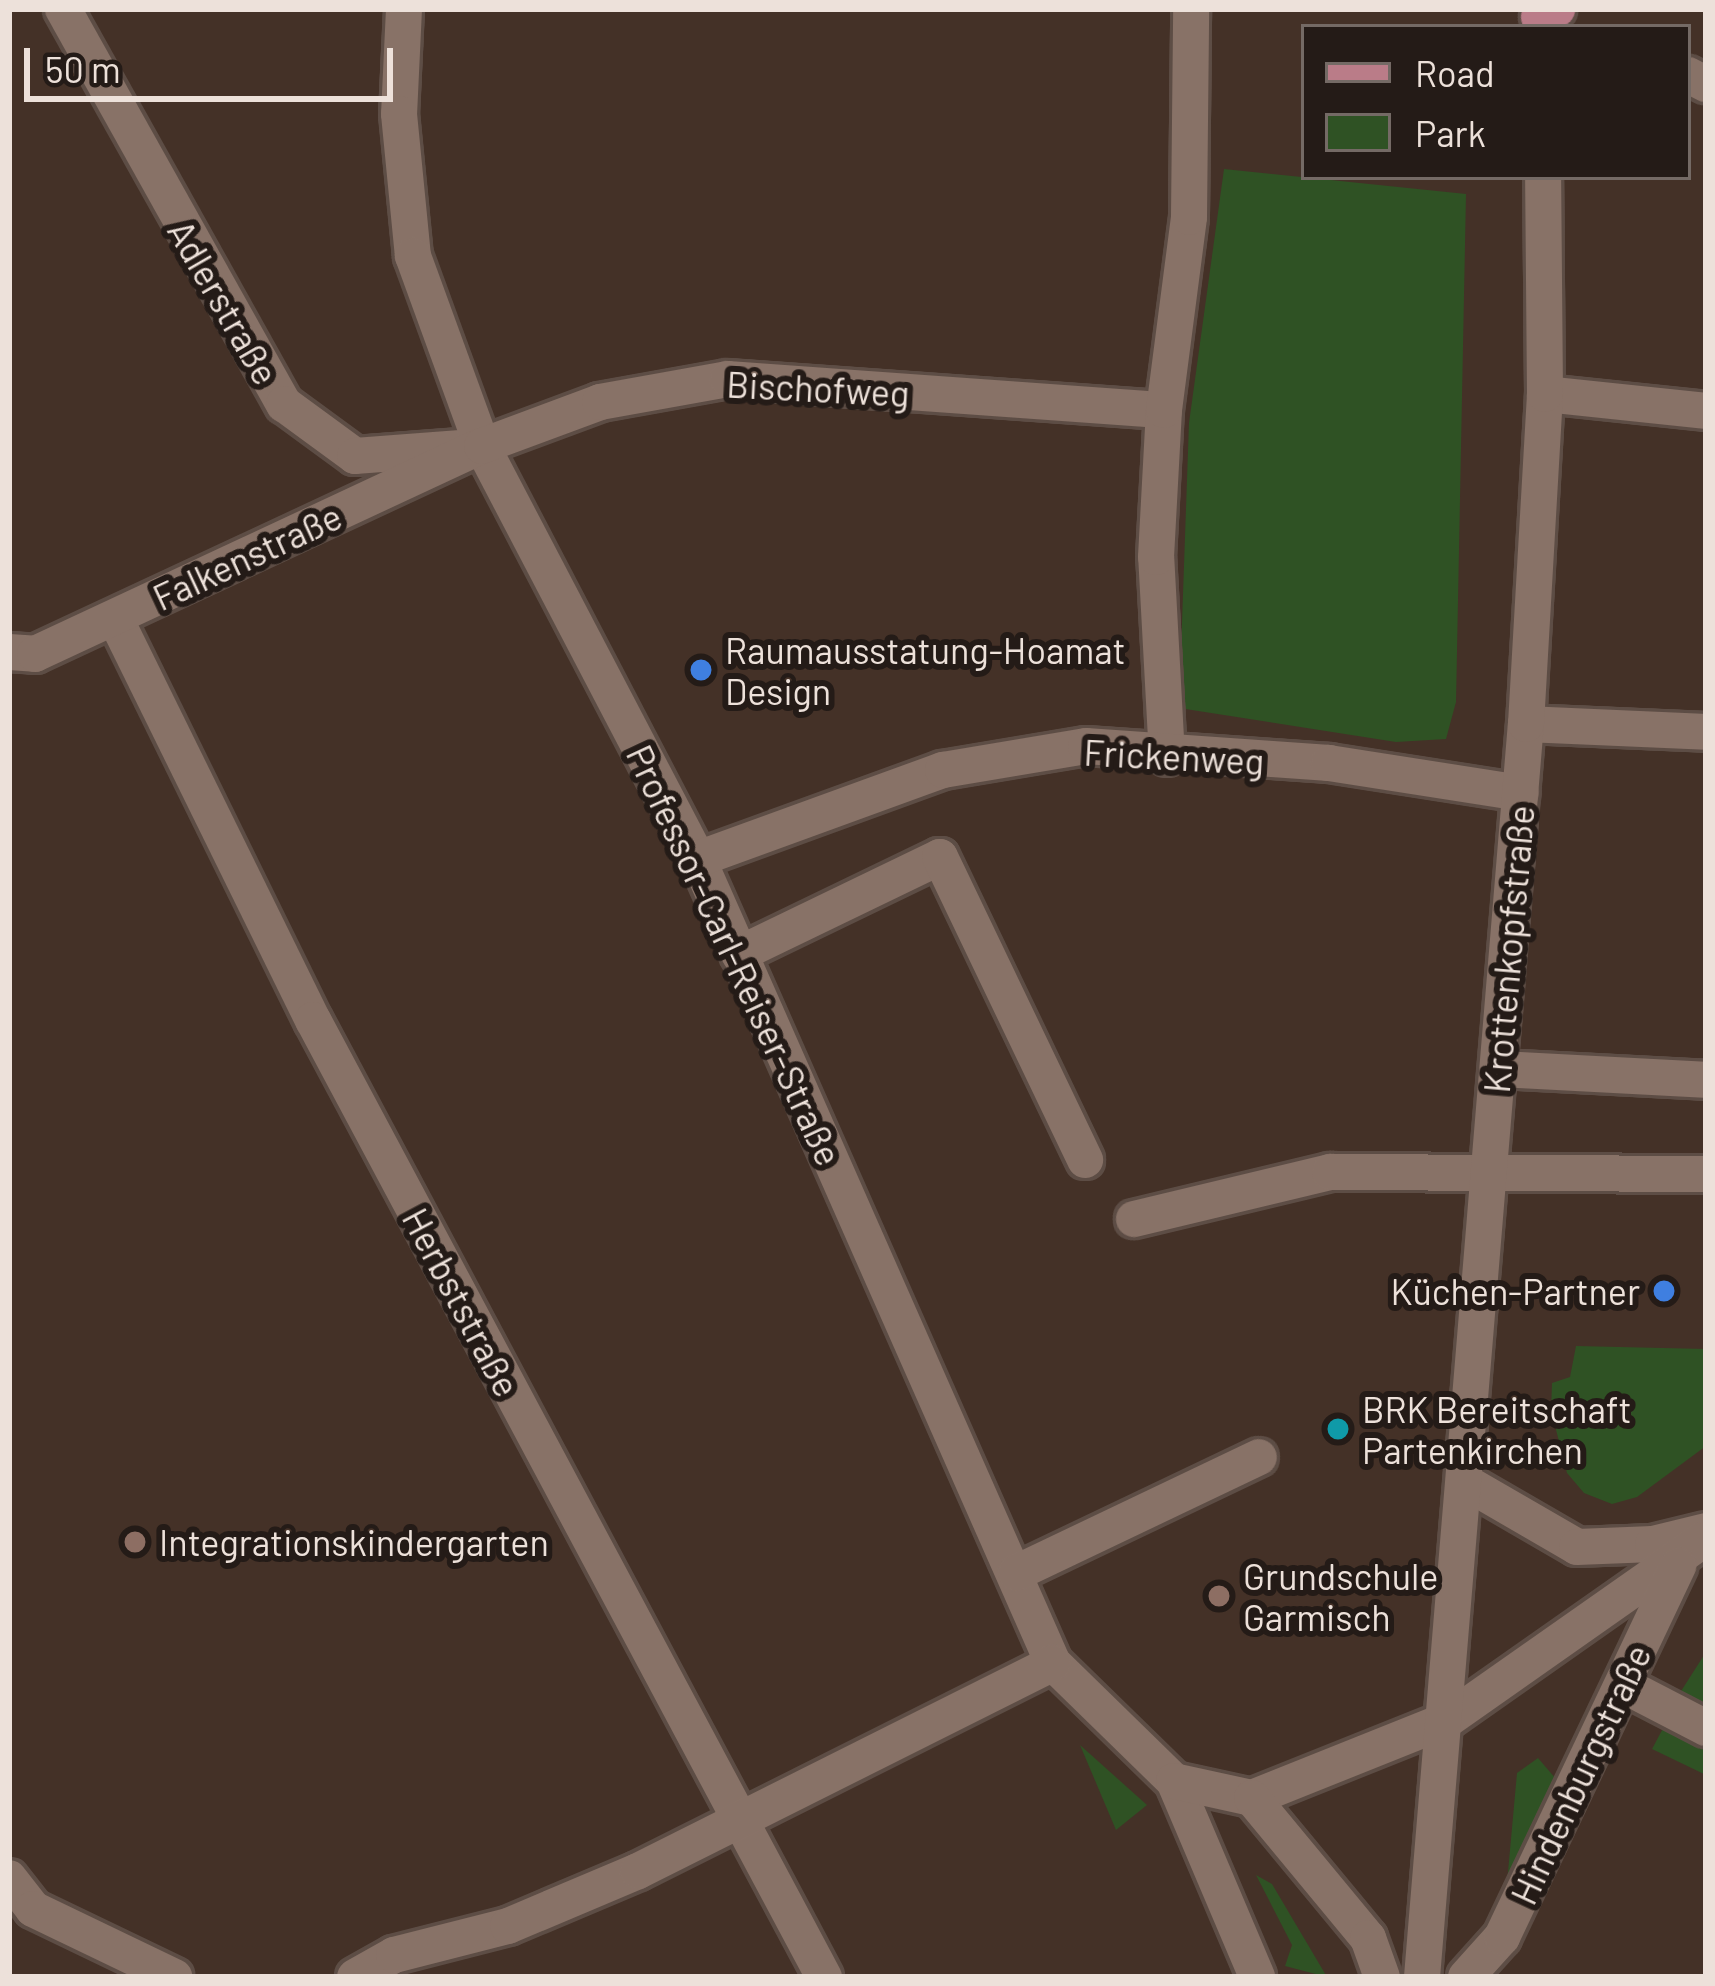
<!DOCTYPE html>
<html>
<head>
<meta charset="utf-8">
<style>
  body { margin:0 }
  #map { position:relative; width:1715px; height:1986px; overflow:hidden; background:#443127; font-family:Barlow,sans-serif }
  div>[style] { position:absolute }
  .green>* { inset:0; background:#2f5224 }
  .roads { filter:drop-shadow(3px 0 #5d4d45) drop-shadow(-3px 0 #5d4d45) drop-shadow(0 3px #5d4d45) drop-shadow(0 -3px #5d4d45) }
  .minor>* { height:36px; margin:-18px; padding:0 18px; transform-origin:18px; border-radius:18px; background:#887267 }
  .major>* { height:36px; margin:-18px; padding:0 18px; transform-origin:18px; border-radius:18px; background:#ba7c88 }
  .dots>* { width:33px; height:33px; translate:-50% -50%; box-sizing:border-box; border:6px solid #241b17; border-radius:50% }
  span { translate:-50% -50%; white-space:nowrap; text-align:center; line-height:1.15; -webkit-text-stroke:12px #241b17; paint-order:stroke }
  .street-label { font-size:36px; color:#ede1da }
  .poi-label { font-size:36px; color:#ede1da }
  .left { translate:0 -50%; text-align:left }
  .right { translate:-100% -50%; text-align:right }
  .frame { position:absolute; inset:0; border:12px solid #ede1da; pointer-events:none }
  .legend { position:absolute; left:1301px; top:24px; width:390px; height:156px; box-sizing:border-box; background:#241b17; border:3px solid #746a65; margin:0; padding:15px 21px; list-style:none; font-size:36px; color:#ede1da }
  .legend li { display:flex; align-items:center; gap:24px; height:60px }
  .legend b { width:60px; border:3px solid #746a65 }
  .scale { position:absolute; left:24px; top:48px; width:369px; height:54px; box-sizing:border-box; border:6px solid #ede1da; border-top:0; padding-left:15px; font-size:36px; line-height:42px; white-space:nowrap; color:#ede1da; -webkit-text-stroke:9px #241b17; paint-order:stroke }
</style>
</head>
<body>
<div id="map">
  <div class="green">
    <div style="clip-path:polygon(1224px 169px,1466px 194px,1456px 702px,1446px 739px,1396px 742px,1179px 708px,1189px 423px)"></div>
    <div style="clip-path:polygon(1576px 1346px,1706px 1349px,1706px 1446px,1637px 1497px,1612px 1504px,1584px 1493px,1567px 1473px,1551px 1410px,1552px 1383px,1570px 1377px)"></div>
    <div style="clip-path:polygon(1706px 1652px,1706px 1714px,1676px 1699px)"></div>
    <div style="clip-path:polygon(1668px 1719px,1706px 1739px,1706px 1775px,1652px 1749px)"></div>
    <div style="clip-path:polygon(1080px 1745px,1147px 1805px,1116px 1830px)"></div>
    <div style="clip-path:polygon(1538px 1758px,1556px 1779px,1507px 1883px,1517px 1773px)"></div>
    <div style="clip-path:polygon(1256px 1875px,1272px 1884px,1327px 1977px,1285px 1966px,1292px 1945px)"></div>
  </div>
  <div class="roads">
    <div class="minor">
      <div style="left:63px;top:9px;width:453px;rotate:60.8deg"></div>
      <div style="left:284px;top:404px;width:88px;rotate:36.2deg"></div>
      <div style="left:355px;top:456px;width:106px;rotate:-4.3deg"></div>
      <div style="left:404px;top:9px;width:105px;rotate:92.7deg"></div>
      <div style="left:399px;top:114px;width:143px;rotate:84.4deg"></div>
      <div style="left:413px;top:256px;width:202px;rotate:70deg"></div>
      <div style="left:482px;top:446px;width:466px;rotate:62.4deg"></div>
      <div style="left:698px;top:859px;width:879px;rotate:66.18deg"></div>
      <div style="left:1053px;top:1663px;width:169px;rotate:44.3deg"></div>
      <div style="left:1174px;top:1781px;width:213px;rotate:67deg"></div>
      <div style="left:1688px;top:75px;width:20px;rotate:27deg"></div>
      <div style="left:1545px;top:394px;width:162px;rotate:6deg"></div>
      <div style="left:115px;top:618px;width:448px;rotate:63.8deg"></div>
      <div style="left:313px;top:1020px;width:1085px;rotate:61.9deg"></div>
      <div style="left:9px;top:652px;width:26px;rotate:4deg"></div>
      <div style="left:35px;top:654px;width:493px;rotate:-25deg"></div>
      <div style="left:482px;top:446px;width:126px;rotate:-20.4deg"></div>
      <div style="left:600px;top:402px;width:130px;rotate:-10.2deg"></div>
      <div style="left:728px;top:379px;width:437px;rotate:4.1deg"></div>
      <div style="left:1526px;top:724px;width:180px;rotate:2.5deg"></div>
      <div style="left:1167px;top:757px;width:200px;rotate:-93.1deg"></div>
      <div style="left:1156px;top:557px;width:147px;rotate:-86.9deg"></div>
      <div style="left:1164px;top:410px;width:195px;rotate:-82.6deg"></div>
      <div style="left:1189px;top:217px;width:208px;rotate:-89.4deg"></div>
      <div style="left:698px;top:859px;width:261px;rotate:-20deg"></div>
      <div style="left:943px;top:770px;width:145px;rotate:-9.5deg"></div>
      <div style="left:1086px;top:746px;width:244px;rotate:4deg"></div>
      <div style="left:1329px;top:763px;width:194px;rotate:8.9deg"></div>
      <div style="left:739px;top:954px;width:223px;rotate:-25.8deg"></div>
      <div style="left:940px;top:857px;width:336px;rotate:64.4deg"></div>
      <div style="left:1499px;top:1069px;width:207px;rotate:3deg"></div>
      <div style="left:1134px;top:1219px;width:202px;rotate:-13.5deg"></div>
      <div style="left:1330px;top:1172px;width:376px;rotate:0.3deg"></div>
      <div style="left:1465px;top:1482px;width:129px;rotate:30.1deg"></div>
      <div style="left:1577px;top:1547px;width:76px;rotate:-2.3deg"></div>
      <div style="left:1653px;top:1544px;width:55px;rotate:-13.8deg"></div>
      <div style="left:1016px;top:1573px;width:269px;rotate:-25.5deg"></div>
      <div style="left:1627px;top:1687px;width:89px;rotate:27.4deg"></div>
      <div style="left:1174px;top:1781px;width:80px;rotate:12.3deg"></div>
      <div style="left:1252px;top:1798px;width:210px;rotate:-21.8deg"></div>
      <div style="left:1447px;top:1720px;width:317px;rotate:-35.1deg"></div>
      <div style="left:1252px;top:1798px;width:182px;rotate:50.4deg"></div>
      <div style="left:1368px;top:1938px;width:41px;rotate:70.3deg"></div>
      <div style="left:9px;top:1878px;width:39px;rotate:52deg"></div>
      <div style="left:33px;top:1909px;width:157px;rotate:25.7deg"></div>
      <div style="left:355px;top:1977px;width:45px;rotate:-29.4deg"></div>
      <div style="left:394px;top:1955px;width:118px;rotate:-14.3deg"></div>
      <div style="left:508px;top:1926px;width:141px;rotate:-22.9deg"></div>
      <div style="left:638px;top:1871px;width:464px;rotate:-26.6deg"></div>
      <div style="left:1422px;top:1977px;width:1257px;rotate:-85.26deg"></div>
      <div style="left:1526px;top:724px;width:331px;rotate:-86.7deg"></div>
      <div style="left:1545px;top:394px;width:217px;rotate:-90.5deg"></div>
      <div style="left:1466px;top:1977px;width:54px;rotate:-48deg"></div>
      <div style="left:1502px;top:1937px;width:411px;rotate:-64.6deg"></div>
    </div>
    <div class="major">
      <div style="left:1539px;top:17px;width:20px;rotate:-24deg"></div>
    </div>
  </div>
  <div class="dots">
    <div style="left:701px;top:670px;background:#3f7fe0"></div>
    <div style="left:1664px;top:1291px;background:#3f7fe0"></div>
    <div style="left:1338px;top:1429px;background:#0f9aa8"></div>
    <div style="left:135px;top:1542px;background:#8d6e63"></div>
    <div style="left:1219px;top:1596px;background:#8d6e63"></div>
  </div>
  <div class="street-label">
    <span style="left:224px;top:302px;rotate:60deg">Adlerstraße</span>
    <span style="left:818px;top:388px;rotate:3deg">Bischofweg</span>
    <span style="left:247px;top:556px;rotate:-25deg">Falkenstraße</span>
    <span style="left:1174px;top:756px;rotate:3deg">Frickenweg</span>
    <span style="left:1508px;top:949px;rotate:-85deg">Krottenkopfstraße</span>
    <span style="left:735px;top:955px;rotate:65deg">Professor-Carl-Reiser-Straße</span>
    <span style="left:462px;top:1302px;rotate:62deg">Herbststraße</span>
    <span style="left:1580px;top:1774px;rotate:-65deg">Hindenburgstraße</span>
  </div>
  <div class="poi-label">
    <span class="left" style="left:725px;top:670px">Raumausstatung-Hoamat<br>Design</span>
    <span class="right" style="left:1640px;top:1291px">Küchen-Partner</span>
    <span class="left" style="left:1362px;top:1429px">BRK Bereitschaft<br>Partenkirchen</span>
    <span class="left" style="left:159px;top:1542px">Integrationskindergarten</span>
    <span class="left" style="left:1243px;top:1596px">Grundschule<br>Garmisch</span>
  </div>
  <div class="frame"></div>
  <ul class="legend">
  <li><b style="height:15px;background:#ba7c88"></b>Road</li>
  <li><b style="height:33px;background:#2f5224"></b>Park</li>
  </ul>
  <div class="scale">50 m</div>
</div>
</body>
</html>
